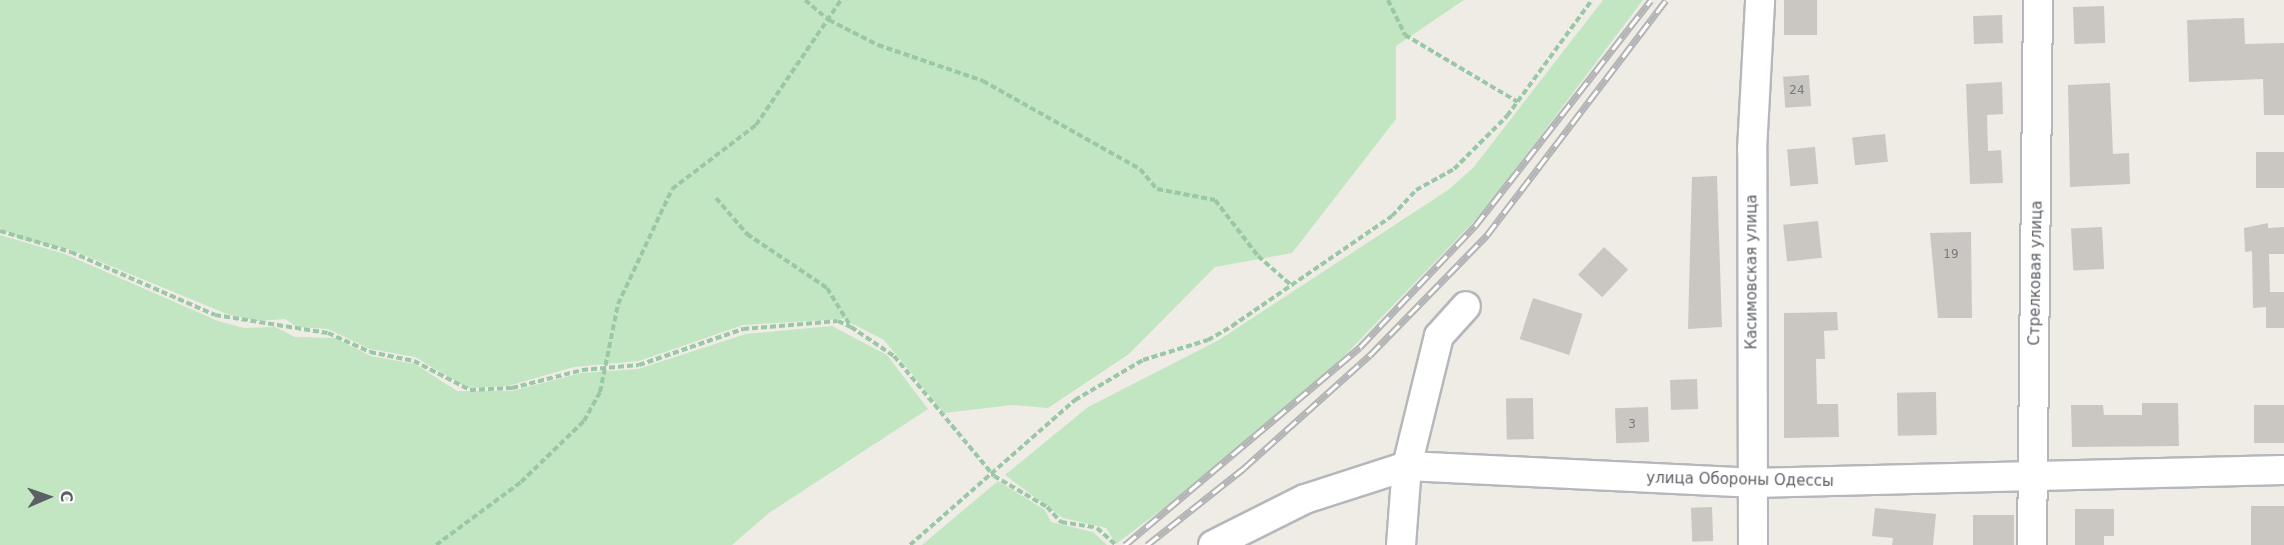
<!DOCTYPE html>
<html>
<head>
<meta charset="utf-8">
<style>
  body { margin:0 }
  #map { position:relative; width:2284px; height:545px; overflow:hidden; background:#efece5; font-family:"DejaVu Sans",sans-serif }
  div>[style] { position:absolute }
  .green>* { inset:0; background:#c2e6c1 }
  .building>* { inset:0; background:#cac7c2; transform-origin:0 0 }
  .path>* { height:4px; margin-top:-2px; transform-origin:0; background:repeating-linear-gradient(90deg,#9ac7a6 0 6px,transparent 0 9px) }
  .roads { filter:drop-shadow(2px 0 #b5b7bb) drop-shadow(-2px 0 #b5b7bb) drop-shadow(0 2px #b5b7bb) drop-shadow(0 -2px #b5b7bb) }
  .street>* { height:28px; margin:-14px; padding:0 14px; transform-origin:14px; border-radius:14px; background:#fff }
  .rail>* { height:7px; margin-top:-3.5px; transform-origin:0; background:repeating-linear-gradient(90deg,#fff 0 14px,#b3b4b5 0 28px); box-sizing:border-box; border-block:2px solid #b3b4b5 }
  span { translate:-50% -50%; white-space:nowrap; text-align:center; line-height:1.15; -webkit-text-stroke:4.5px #fff; paint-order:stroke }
  .number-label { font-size:12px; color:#787a7c }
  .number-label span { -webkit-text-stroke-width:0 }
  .street-label { font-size:15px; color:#5c6065 }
  .north { position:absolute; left:18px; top:467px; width:60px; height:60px; -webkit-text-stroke:4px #fff; paint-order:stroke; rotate:88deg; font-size:16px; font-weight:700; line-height:24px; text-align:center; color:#5c6065 }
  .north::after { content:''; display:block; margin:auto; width:21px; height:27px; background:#5c6065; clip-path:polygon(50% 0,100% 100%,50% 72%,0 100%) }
</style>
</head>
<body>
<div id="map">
  <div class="green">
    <div style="clip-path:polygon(0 0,1464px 0,1396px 46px,1396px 119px,1292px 253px,1215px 267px,1129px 354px,1048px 408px,1012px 405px,944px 413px,884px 340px,843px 319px,743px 325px,639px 361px,574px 367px,508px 386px,467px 388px,415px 357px,370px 349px,328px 329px,297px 327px,285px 319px,257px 321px,227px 314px,72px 250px,20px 239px,0 228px)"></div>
    <div style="clip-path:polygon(1603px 0,1643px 0,1483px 212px,1324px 377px,1222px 464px,1116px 544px,1106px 528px,1063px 518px,1005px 475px,1088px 407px,1219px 340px,1448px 190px,1473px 168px)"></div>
    <div style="clip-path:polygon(0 235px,65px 254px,218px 321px,244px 328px,275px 327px,295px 337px,335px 338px,371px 356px,415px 364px,457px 391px,512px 391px,581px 373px,638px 369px,746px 334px,832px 326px,887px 355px,928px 409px,769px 513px,732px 545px,0 545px)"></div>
    <div style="clip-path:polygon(998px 481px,1045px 510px,1051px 522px,1093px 532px,1107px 545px,922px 545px)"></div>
  </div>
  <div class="building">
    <div style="left:1784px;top:0;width:33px;height:35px"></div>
    <div style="left:2104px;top:6px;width:37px;height:31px;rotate:88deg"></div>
    <div style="left:2002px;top:15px;width:28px;height:29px;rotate:88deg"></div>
    <div style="clip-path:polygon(2244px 18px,2245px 44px,2284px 43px,2284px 115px,2264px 115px,2263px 79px,2189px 82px,2187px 20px)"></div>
    <div style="left:1809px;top:75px;width:31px;height:26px;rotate:86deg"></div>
    <div style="clip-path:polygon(2002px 82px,2003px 114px,1987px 115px,1988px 151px,2001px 150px,2003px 183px,1970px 184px,1966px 84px)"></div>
    <div style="clip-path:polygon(2110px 83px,2113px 154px,2129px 153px,2130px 184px,2070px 187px,2068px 85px)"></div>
    <div style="left:1885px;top:134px;width:28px;height:33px;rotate:84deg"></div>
    <div style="left:1815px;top:147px;width:37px;height:28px;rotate:85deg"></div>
    <div style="left:2284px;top:152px;width:36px;height:28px;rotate:90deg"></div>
    <div style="clip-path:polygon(1717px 176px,1722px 327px,1688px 329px,1692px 177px)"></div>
    <div style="left:1818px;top:221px;width:37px;height:35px;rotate:84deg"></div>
    <div style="clip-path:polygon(2268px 223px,2268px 228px,2284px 227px,2284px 254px,2269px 254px,2270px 292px,2284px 292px,2284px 328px,2266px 328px,2266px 307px,2253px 308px,2252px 251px,2245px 252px,2244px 228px)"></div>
    <div style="left:2102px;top:227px;width:42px;height:31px;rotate:87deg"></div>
    <div style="clip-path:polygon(1971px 232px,1972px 318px,1938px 318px,1930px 233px)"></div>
    <div style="left:1604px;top:247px;width:33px;height:38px;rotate:43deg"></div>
    <div style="left:1533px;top:298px;width:52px;height:43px;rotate:18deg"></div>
    <div style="clip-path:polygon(1837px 312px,1838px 330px,1824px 331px,1825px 359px,1816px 359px,1817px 404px,1838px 404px,1839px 437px,1784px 438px,1784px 313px)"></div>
    <div style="left:1697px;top:379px;width:30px;height:27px;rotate:88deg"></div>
    <div style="left:1936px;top:392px;width:43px;height:39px;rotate:89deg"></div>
    <div style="left:1533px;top:398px;width:41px;height:27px;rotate:89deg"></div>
    <div style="clip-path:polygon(2142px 403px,2178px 403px,2179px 446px,2072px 447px,2071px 405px,2103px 405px,2104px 415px,2142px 415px)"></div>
    <div style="left:2284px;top:405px;width:38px;height:30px;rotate:90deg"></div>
    <div style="left:1648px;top:407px;width:35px;height:33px;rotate:88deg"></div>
    <div style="left:2251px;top:506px;width:33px;height:39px"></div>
    <div style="left:1712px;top:507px;width:34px;height:21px;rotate:88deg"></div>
    <div style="clip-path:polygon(1875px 508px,1936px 514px,1933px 545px,1892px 545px,1893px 538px,1872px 536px)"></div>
    <div style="clip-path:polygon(2075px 509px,2114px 509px,2114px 536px,2104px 536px,2104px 545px,2075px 545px)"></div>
    <div style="left:1973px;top:515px;width:41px;height:30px"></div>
  </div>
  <div class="path">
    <div style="left:805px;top:0;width:31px;rotate:40deg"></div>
    <div style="left:829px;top:20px;width:55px;rotate:27deg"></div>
    <div style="left:878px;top:45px;width:111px;rotate:18.9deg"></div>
    <div style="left:983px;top:81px;width:180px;rotate:29.3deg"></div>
    <div style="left:1140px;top:169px;width:26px;rotate:50deg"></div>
    <div style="left:1157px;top:189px;width:59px;rotate:10.7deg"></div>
    <div style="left:1215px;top:200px;width:71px;rotate:52.5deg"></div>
    <div style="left:1258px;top:256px;width:45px;rotate:41.4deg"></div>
    <div style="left:1388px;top:0;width:39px;rotate:64deg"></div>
    <div style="left:1405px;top:35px;width:131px;rotate:30.7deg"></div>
    <div style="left:716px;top:198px;width:48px;rotate:49.3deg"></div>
    <div style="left:747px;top:234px;width:97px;rotate:34deg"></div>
    <div style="left:827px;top:288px;width:46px;rotate:58.4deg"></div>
    <div style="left:851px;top:327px;width:52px;rotate:34deg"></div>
    <div style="left:894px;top:356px;width:156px;rotate:50.2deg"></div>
    <div style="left:994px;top:476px;width:61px;rotate:30.3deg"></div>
    <div style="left:1047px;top:507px;width:21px;rotate:47deg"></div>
    <div style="left:1061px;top:522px;width:36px;rotate:9deg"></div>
    <div style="left:1097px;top:528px;width:25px;rotate:42deg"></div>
    <div style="left:0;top:231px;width:74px;rotate:16.5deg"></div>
    <div style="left:71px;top:252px;width:157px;rotate:23.6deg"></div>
    <div style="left:215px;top:315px;width:114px;rotate:9.1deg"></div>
    <div style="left:328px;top:333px;width:46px;rotate:24.3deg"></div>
    <div style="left:370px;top:352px;width:45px;rotate:11.6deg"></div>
    <div style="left:414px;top:361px;width:63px;rotate:27.4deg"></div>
    <div style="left:470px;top:390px;width:42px;rotate:-2.7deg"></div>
    <div style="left:512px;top:388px;width:72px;rotate:-14.4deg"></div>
    <div style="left:582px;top:370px;width:57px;rotate:-5deg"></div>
    <div style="left:639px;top:365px;width:110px;rotate:-19.1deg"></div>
    <div style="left:743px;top:329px;width:95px;rotate:-4.8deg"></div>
    <div style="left:838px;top:321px;width:14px;rotate:25deg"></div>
    <div style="left:436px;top:545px;width:106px;rotate:-36.5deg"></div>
    <div style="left:521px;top:482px;width:88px;rotate:-44.1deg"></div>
    <div style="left:584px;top:421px;width:33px;rotate:-61deg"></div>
    <div style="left:600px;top:392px;width:90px;rotate:-78.4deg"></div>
    <div style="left:618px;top:304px;width:127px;rotate:-64.8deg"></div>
    <div style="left:672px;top:189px;width:106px;rotate:-37.3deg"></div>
    <div style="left:756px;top:125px;width:151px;rotate:-55.8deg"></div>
    <div style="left:910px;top:545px;width:220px;rotate:-41.3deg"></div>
    <div style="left:1075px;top:400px;width:79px;rotate:-30.5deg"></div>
    <div style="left:1143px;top:360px;width:68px;rotate:-17.1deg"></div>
    <div style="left:1208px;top:340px;width:28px;rotate:-30deg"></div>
    <div style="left:1232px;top:326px;width:194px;rotate:-34.5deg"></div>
    <div style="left:1392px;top:216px;width:35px;rotate:-47deg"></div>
    <div style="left:1416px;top:190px;width:43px;rotate:-28.9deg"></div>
    <div style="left:1454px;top:169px;width:75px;rotate:-45deg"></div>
    <div style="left:1507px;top:116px;width:144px;rotate:-53.8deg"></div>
  </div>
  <div class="roads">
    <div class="street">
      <div style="left:1213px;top:545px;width:103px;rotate:-26.6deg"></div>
      <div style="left:1305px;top:499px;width:107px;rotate:-17.9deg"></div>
      <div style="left:1407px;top:466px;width:345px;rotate:2.8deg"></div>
      <div style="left:1752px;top:483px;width:532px;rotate:-1.4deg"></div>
      <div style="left:1401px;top:545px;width:79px;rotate:-85.7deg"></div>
      <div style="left:1407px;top:466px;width:134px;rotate:-76.2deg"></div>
      <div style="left:1439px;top:336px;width:40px;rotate:-48deg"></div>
      <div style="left:1753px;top:545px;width:395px;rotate:-90.1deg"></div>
      <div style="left:1752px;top:150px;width:150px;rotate:-86.9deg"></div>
      <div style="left:2032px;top:545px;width:545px;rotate:-89.37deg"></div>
    </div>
  </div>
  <div class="rail">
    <div style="left:1125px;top:545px;width:307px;rotate:-40.1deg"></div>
    <div style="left:1360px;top:347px;width:167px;rotate:-46.5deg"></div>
    <div style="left:1475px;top:226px;width:286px;rotate:-52.1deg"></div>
    <div style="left:1147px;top:545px;width:124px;rotate:-38.4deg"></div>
    <div style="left:1244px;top:468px;width:169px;rotate:-41.9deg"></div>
    <div style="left:1370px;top:355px;width:168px;rotate:-45.7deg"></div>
    <div style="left:1487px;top:235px;width:295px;rotate:-52.7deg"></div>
  </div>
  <div class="number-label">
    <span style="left:1797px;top:91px">24</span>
    <span style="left:1951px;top:255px">19</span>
    <span style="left:1632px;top:425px">3</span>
  </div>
  <div class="street-label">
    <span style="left:1752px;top:272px;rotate:-90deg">Касимовская улица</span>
    <span style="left:2036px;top:273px;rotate:-89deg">Стрелковая улица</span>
    <span style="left:1740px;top:480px;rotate:1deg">улица Обороны Одессы</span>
  </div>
  <div class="north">С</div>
</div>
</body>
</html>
